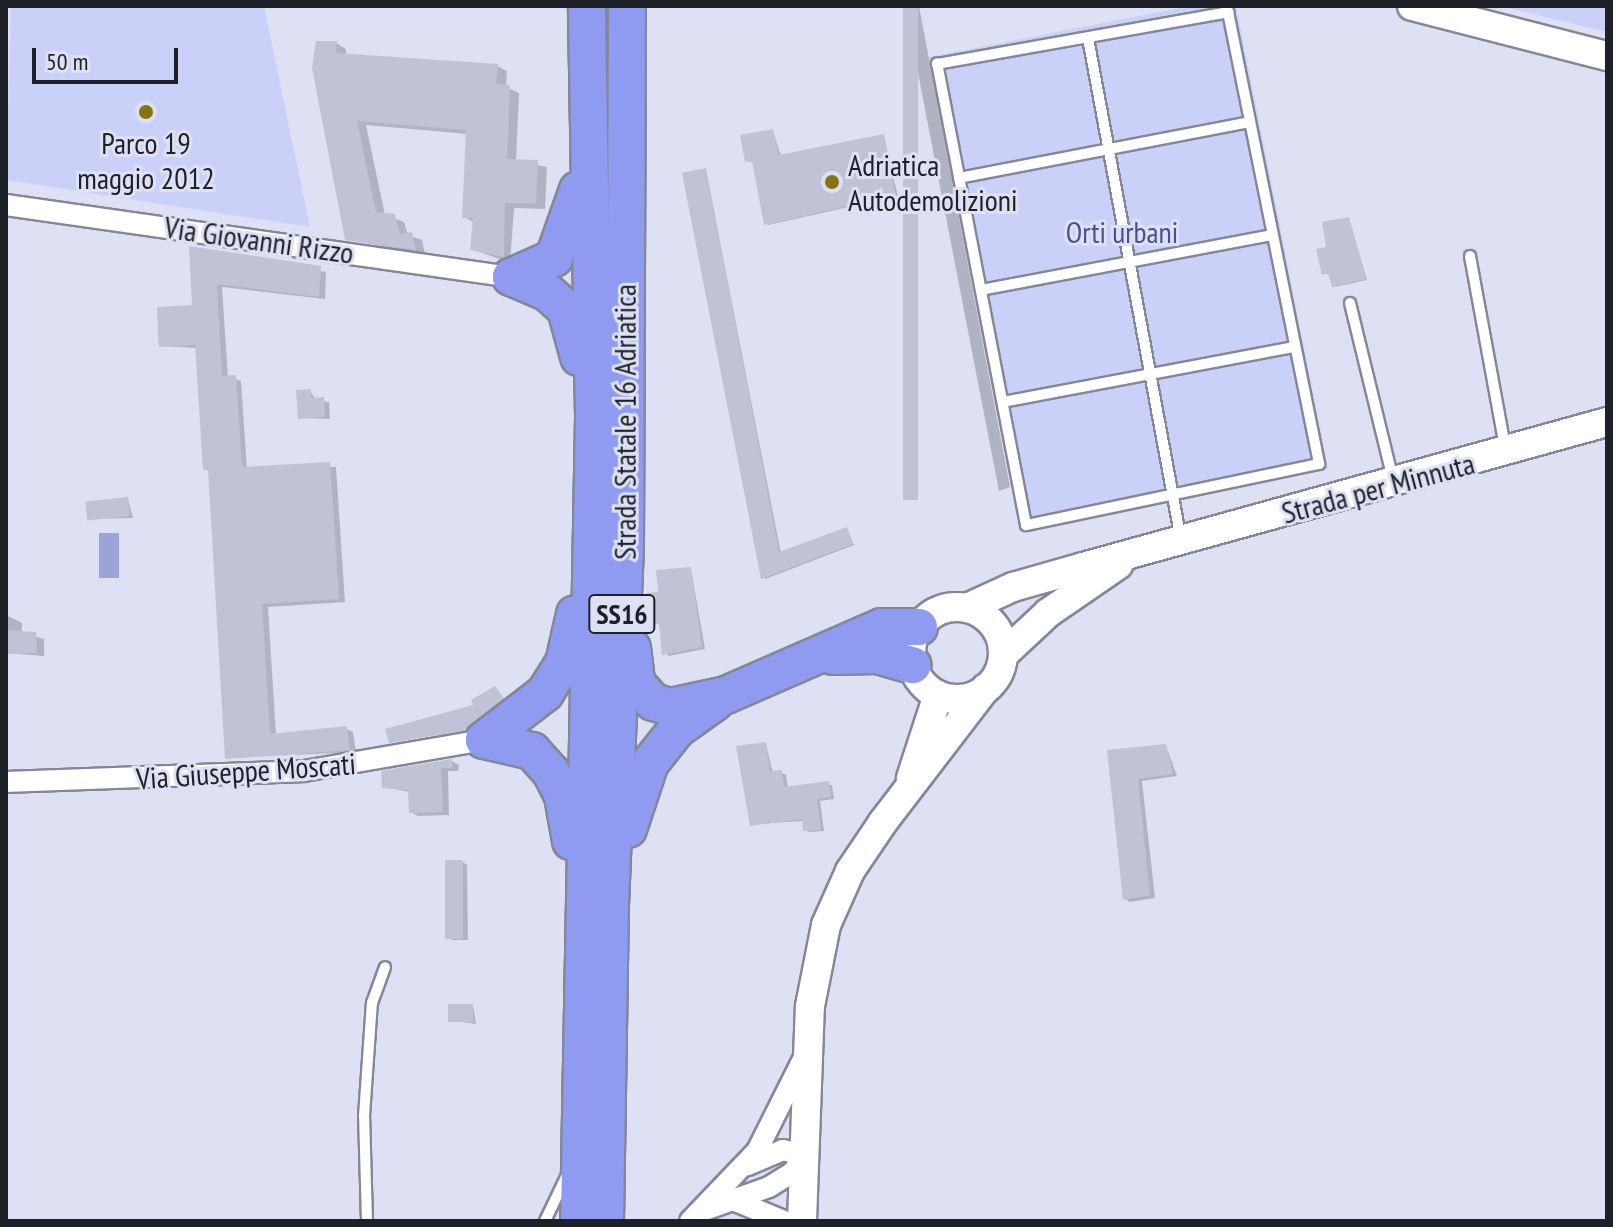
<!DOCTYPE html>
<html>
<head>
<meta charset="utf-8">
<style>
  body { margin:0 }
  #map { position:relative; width:1613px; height:1227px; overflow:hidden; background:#dde1f3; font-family:"PT Sans Narrow",sans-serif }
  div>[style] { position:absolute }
  .green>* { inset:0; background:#c9d1f9 }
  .water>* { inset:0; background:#9aa4d6; transform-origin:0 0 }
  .shadow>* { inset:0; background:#0003 }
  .building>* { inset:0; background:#bfc3d5; transform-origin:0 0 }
  .roads { filter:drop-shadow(2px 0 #838798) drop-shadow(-2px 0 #838798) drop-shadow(0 2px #838798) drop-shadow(0 -2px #838798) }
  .lane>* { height:10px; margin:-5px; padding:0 5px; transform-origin:5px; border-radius:5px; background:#fff }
  .street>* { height:20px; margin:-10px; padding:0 10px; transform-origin:10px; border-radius:10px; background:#fff }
  .secondary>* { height:28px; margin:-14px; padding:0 14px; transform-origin:14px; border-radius:14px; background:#fff }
  .secondary>.ring { margin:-14px; padding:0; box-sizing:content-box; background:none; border:28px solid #fff; border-radius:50% }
  .highway>* { height:36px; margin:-18px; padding:0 18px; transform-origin:18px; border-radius:18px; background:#8e9bf1 }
  .dots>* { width:22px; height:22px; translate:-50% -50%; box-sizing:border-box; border:4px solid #dde1f3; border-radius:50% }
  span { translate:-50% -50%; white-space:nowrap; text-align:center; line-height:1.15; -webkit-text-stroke:6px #dde1f3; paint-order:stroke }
  .shield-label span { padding:2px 6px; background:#dde1f3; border:2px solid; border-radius:6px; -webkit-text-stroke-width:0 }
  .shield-label { font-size:28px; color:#1e2027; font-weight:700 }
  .poi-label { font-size:30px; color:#1e2027 }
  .left { translate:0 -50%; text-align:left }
  .park-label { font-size:30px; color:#485190 }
  .street-label { font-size:30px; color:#1e2027 }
  .frame { position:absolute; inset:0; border:8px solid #1e2027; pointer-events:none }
  .scale { position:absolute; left:32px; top:48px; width:146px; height:36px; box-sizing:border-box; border:4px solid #1e2027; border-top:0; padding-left:10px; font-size:24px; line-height:28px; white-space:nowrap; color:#1e2027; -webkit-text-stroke:6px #dde1f3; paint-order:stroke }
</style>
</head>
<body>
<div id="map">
  <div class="green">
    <div style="clip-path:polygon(11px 6px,264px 6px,310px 227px,6px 180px)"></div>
    <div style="clip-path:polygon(1190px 6px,1236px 6px,1328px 468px,1021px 531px,929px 57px)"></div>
    <div style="clip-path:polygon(1500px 6px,1607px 6px,1607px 32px)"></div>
  </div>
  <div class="water">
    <div style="left:99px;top:533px;width:20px;height:45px"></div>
  </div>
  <div class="shadow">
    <div style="clip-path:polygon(905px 6px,919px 6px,1010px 487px,999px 491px)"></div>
    <div style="clip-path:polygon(336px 43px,346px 49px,346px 55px,497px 66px,507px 71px,506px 87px,519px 93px,516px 161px,547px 167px,545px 209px,514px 208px,510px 263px,472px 249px,475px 223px,464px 217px,468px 134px,366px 125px,385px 215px,404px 222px,408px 235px,422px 240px,425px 254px,346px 239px,314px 68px)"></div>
    <div style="clip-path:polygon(773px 131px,781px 156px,883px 136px,898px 196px,768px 225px,754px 162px,747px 161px)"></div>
    <div style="clip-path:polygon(706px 170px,781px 554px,847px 529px,854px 545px,765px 579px)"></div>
    <div style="clip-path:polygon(1349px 219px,1367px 280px,1335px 287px,1331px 274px,1324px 274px,1328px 249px)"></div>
    <div style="clip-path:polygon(191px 249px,326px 272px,325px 299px,222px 287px,228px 378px,241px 381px,247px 469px,336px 467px,345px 602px,268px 607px,276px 735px,347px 729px,353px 732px,356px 752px,227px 758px,210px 472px,205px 469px,197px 348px,161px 346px,194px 306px)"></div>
    <div style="clip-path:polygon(310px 391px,316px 400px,329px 402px,330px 419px,300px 418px)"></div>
    <div style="clip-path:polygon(128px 499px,133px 518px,89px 519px)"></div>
    <div style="clip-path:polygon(691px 569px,705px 649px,668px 656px,662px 625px,652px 623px,661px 594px)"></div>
    <div style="clip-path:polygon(6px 615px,22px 623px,22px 633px,44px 639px,44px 656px,6px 653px)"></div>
    <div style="clip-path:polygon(497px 690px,504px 700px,469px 730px,390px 742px,475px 707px)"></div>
    <div style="clip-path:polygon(766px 744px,773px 773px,786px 774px,788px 789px,832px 785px,834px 799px,820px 801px,824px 831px,808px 832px,804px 821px,752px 824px)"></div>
    <div style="clip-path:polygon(1166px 746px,1177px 776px,1142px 781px,1155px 898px,1130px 902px,1125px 899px,1109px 752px)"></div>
    <div style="clip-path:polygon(452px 761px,459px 765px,458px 771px,448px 771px,449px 815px,418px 816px,411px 812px,410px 792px,384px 787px)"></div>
    <div style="clip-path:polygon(463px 862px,467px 865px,468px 940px,452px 940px,448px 937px)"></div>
    <div style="clip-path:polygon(473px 1006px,476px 1024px,450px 1020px)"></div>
  </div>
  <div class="building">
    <div style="left:903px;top:6px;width:15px;height:494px"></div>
    <div style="clip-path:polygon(316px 41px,337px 41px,336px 53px,498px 64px,496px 84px,510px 85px,507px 159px,538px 160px,536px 204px,505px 203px,504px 257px,470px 250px,473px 218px,462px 218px,466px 130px,357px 121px,376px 212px,395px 214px,400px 234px,412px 232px,416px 250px,345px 240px,312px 68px)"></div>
    <div style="clip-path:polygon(773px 129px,779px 155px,884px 134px,896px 195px,764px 225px,752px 161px,745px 162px,740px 135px)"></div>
    <div style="clip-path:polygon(706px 168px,779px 552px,847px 527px,853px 544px,761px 579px,682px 173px)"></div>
    <div style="clip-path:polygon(1349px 217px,1366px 279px,1332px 287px,1328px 273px,1322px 275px,1316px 249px,1326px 247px,1322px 222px)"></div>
    <div style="clip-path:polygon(189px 246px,321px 266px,319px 297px,217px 284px,222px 376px,236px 375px,242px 467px,330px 462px,339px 599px,262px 604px,270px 734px,347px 726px,350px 750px,225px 759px,208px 469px,203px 470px,195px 345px,159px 347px,158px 334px,157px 307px,192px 305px)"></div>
    <div style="clip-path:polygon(311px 389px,311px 398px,324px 397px,325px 417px,298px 419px,296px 390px)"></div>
    <div style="left:128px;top:497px;width:19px;height:43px;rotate:84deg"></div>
    <div style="clip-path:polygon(691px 567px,702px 647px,662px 655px,659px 624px,650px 624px,647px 593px,658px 592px,656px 570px)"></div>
    <div style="clip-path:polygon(6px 630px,36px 632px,37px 653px,8px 654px)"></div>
    <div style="clip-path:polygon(495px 686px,504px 698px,466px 730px,389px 743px,385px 729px,473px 705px,471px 700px)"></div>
    <div style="clip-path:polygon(766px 742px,770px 771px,782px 770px,784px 787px,829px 781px,831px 797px,817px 799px,821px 830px,803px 831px,802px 819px,750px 826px,736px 746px)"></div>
    <div style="clip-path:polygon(1166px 744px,1173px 774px,1138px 779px,1150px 895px,1123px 900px,1107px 750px)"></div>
    <div style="clip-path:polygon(452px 759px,452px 768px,441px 768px,443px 812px,409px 813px,408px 790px,382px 788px,381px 771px)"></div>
    <div style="left:445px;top:860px;width:18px;height:79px"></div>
    <div style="left:448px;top:1004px;width:25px;height:18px"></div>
  </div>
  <div class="roads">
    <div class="lane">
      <div style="left:1228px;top:12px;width:461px;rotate:78.6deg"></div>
      <div style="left:1319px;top:464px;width:299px;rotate:168.2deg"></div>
      <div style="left:1026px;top:525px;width:470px;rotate:-100.9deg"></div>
      <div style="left:937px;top:64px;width:296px;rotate:-10.1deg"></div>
      <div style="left:1088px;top:38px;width:511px;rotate:79.5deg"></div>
      <div style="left:959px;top:178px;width:296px;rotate:-10.9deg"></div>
      <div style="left:1470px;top:256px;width:194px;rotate:79.6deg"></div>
      <div style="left:981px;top:290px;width:296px;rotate:-10.7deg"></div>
      <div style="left:1350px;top:303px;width:182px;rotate:76.3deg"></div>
      <div style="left:1003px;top:402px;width:297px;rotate:-10.7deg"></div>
      <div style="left:367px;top:1221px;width:105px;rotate:-91.6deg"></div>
      <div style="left:364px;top:1116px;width:113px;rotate:-86deg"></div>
      <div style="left:372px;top:1003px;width:38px;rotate:-70deg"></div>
      <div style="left:545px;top:1221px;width:51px;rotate:-64.4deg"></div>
    </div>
    <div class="street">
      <div style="left:6px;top:205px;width:510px;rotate:8.11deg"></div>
      <div style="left:6px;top:782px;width:298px;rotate:-2.1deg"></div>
      <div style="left:304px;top:771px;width:183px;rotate:-9.8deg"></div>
      <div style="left:733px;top:1200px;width:55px;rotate:22.4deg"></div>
      <div style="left:699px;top:1212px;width:74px;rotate:-19.7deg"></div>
      <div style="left:769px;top:1187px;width:28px;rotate:-32deg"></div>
      <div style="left:793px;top:1172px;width:20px;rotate:-57deg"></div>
      <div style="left:804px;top:1155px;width:22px;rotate:-167deg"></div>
      <div style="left:783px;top:1150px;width:39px;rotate:157deg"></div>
      <div style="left:690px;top:1221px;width:97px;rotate:-46.3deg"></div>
      <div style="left:757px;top:1151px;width:105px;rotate:-63.4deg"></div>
    </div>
    <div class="secondary">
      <div style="left:1412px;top:6px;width:201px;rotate:14.4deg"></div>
      <div class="ring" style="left:911px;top:607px;width:64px;height:64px"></div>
      <div style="left:967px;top:608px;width:51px;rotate:-24.5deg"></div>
      <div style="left:1013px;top:587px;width:73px;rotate:-15.9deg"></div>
      <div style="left:1083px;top:567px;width:544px;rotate:-15.47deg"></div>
      <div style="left:1003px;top:655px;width:62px;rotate:-43deg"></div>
      <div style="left:1048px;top:613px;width:85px;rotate:-34.4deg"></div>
      <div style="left:911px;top:778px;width:87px;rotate:-72deg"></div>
      <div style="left:802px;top:1221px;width:215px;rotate:-87.9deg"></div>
      <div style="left:810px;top:1006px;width:83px;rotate:-78.8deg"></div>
      <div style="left:826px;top:925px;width:59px;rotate:-66deg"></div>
      <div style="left:850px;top:871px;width:59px;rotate:-56deg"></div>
      <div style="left:883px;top:822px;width:169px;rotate:-52.5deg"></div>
    </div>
    <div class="highway">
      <div style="left:511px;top:277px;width:47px;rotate:-23.8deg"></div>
      <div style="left:554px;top:258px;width:72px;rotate:-70.6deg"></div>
      <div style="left:511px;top:277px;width:39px;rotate:23deg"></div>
      <div style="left:547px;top:292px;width:25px;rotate:42deg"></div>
      <div style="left:566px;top:309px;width:50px;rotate:74.8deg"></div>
      <div style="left:632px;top:648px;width:35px;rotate:83deg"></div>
      <div style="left:636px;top:683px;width:25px;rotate:48deg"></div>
      <div style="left:653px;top:702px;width:18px;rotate:16deg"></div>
      <div style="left:670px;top:707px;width:57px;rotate:-12.1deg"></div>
      <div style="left:726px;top:695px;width:170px;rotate:-23.6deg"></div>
      <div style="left:882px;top:627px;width:37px"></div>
      <div style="left:833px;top:656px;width:44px;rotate:-1.3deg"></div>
      <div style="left:877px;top:655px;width:37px;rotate:16deg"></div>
      <div style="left:484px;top:740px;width:77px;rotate:-37.6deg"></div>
      <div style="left:545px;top:693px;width:36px;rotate:-58deg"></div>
      <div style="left:564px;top:663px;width:50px;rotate:-77.3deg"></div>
      <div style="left:484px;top:740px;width:49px;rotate:12.9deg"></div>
      <div style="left:532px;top:751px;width:28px;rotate:48deg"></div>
      <div style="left:551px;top:772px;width:27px;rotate:63deg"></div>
      <div style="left:563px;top:796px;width:46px;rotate:79.9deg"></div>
      <div style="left:628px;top:829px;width:70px;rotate:-71.6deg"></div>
      <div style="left:650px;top:763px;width:43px;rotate:-51.5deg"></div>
      <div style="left:677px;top:729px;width:47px;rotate:-35.4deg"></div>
      <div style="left:579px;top:1221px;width:805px;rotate:-88.93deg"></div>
      <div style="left:594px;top:416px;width:410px;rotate:-91deg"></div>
      <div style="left:605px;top:1221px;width:316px;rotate:-89.1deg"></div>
      <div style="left:610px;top:905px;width:357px;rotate:-87.6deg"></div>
      <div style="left:625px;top:548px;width:542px;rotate:-89.79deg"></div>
    </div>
  </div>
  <div class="dots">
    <div style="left:146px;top:112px;background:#867213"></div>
    <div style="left:832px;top:182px;background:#867213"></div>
  </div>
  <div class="shield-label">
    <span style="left:622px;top:614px">SS16</span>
  </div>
  <div class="poi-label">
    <span style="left:146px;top:160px">Parco 19<br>maggio 2012</span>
    <span class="left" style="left:848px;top:182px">Adriatica<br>Autodemolizioni</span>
  </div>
  <div class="park-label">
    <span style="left:1122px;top:232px">Orti urbani</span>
  </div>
  <div class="street-label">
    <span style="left:259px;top:240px;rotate:8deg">Via Giovanni Rizzo</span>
    <span style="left:625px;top:422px;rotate:-90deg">Strada Statale 16 Adriatica</span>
    <span style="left:1378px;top:488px;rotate:-15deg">Strada per Minnuta</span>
    <span style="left:246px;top:771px;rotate:-4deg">Via Giuseppe Moscati</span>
  </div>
  <div class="frame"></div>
  <div class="scale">50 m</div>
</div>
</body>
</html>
